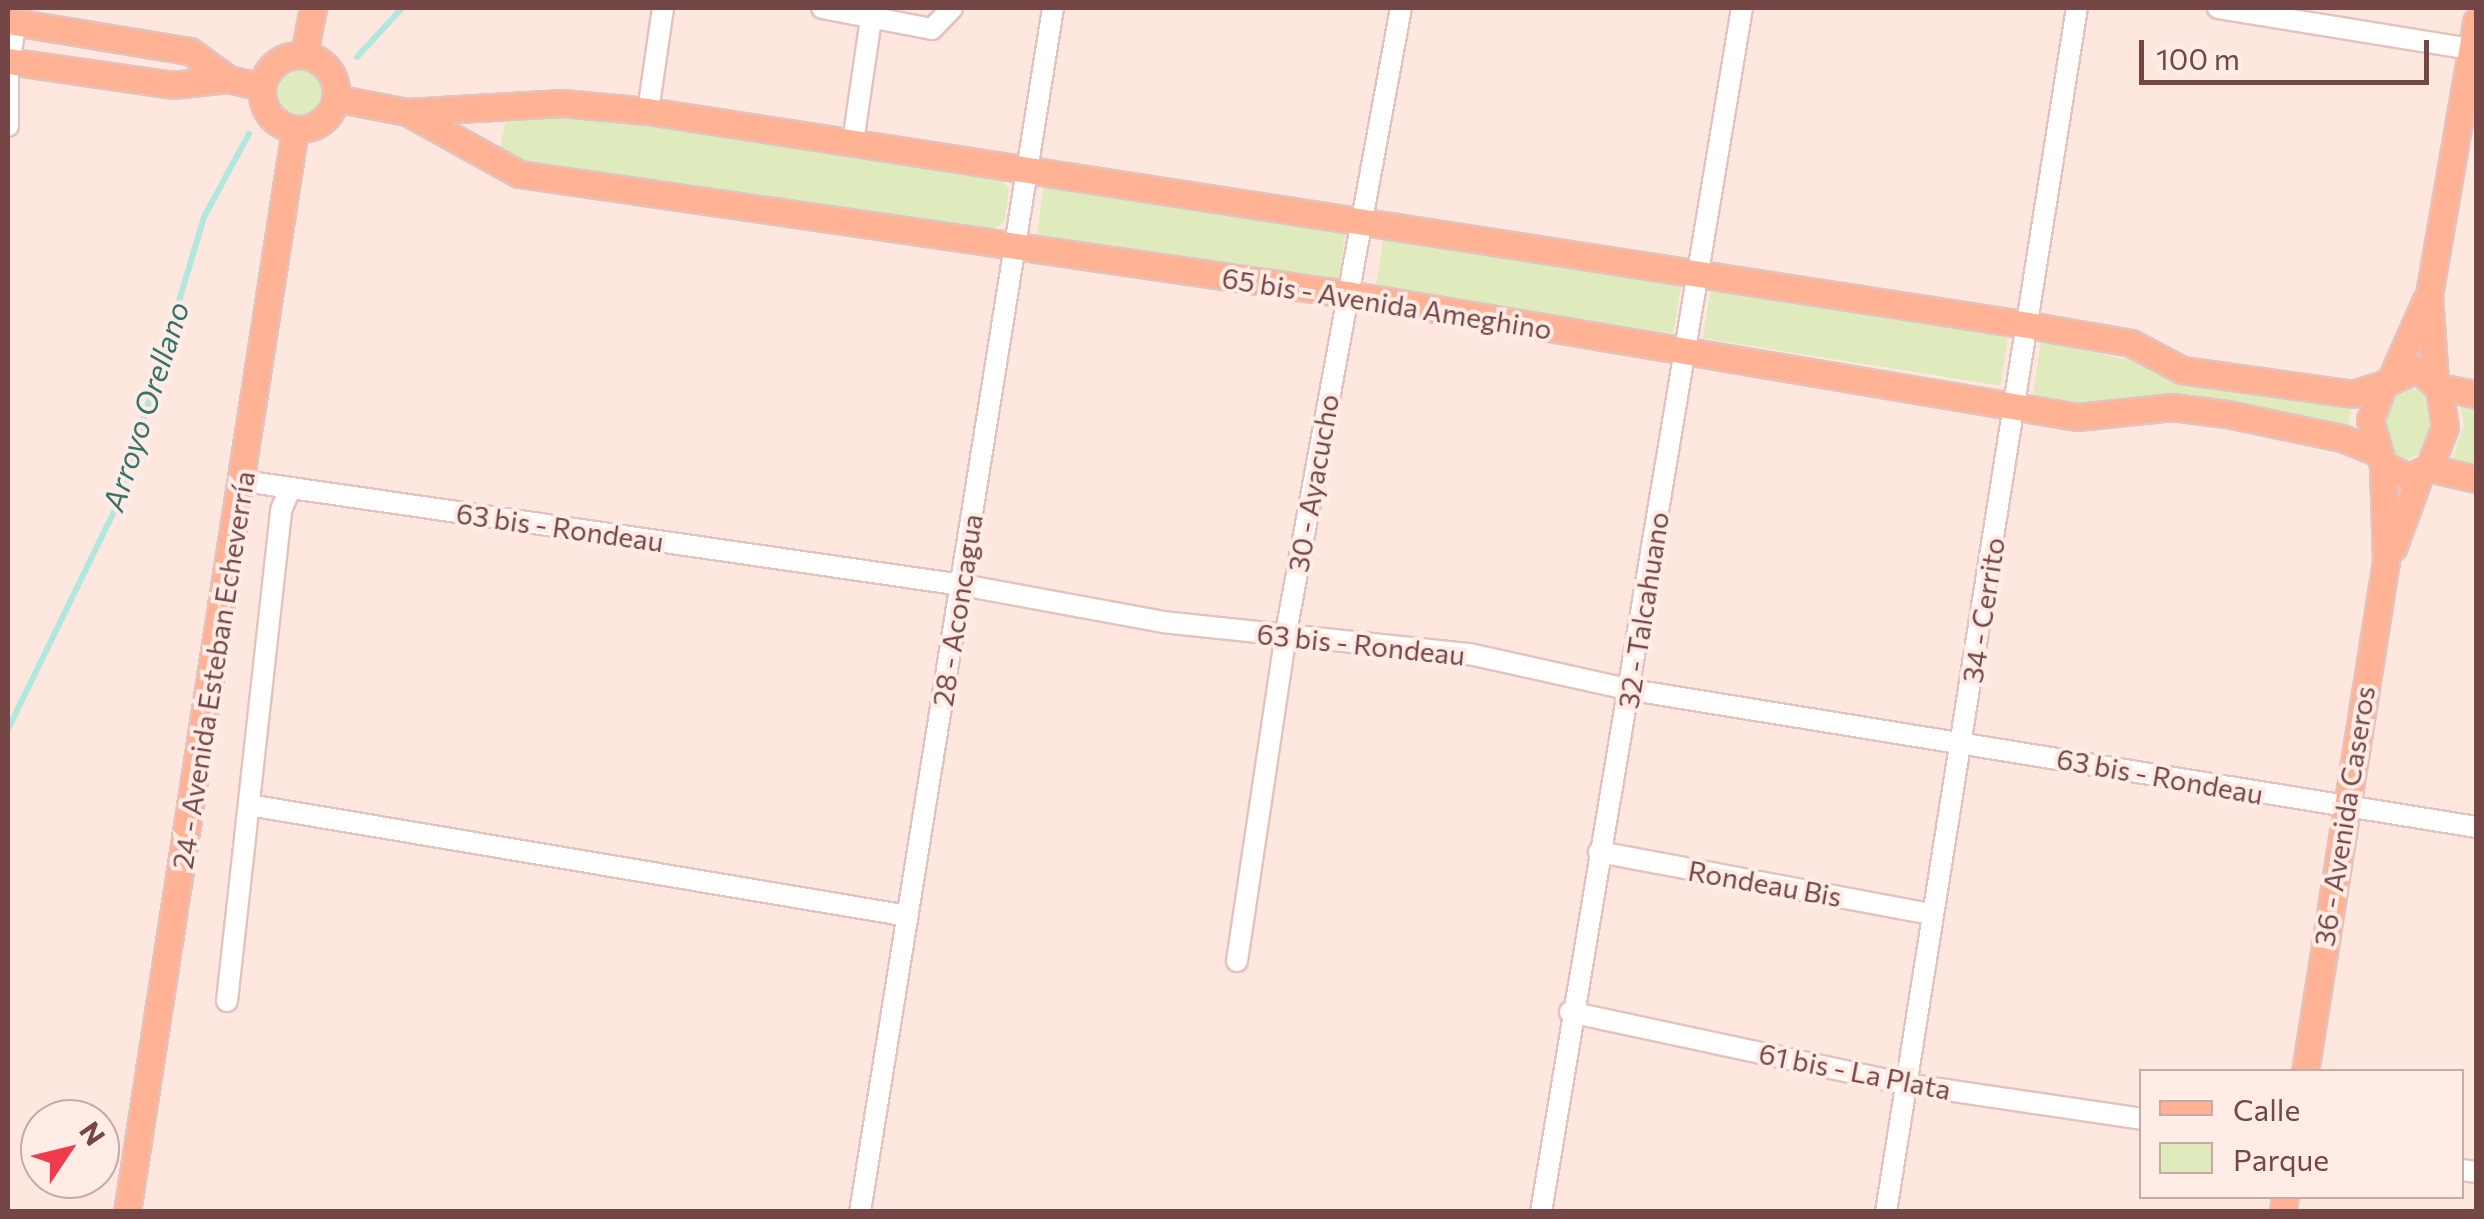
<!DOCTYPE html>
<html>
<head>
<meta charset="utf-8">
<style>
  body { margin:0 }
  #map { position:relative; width:2484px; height:1219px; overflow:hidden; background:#fee7de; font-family:Commissioner,sans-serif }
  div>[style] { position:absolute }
  .green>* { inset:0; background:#dfebbc; transform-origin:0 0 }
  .round { border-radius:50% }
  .stream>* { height:6px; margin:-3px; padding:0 3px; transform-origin:3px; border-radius:3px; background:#b2e7dd }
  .roads { filter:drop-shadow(2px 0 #e4c2bd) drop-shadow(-2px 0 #e4c2bd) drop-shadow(0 2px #e4c2bd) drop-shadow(0 -2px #e4c2bd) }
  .minor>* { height:20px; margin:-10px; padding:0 10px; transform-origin:10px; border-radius:10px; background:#fff }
  .major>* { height:25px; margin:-12.5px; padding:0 12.5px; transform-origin:12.5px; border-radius:12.5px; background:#ffb394 }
  .major>.ring { margin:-12.5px; padding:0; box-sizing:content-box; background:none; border:25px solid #ffb394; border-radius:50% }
  span { translate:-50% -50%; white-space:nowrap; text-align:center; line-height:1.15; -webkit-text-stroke:8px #ffece6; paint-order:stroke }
  .street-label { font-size:28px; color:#744645 }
  .water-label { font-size:30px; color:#36746a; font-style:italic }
  .frame { position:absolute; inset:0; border:10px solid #744645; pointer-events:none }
  .legend { position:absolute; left:2139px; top:1069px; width:325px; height:130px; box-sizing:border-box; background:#ffece6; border:2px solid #c7aaa6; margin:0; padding:12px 18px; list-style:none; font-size:30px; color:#744645 }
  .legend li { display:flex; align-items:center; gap:20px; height:50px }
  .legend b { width:50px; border:2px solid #c7aaa6 }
  .north { position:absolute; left:20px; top:1099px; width:100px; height:100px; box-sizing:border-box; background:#ffece6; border:2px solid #c7aaa6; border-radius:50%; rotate:55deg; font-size:28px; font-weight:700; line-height:40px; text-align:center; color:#744645 }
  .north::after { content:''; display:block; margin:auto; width:35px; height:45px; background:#f03b4f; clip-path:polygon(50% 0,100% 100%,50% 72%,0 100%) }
  .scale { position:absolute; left:2139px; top:40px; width:290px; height:45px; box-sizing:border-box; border:5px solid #744645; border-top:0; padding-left:12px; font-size:30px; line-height:35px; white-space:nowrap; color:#744645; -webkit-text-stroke:8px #ffece6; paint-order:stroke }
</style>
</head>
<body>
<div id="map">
  <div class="green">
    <div class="round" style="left:277px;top:69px;width:46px;height:46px"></div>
    <div style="clip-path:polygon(587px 112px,1000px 178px,1009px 189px,1004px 222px,983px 235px,513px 158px,500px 149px,505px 123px,520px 114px)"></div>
    <div style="left:1044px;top:184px;width:305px;height:57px;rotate:8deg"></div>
    <div style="left:1384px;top:236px;width:301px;height:51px;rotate:9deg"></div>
    <div style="left:1711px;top:288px;width:301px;height:51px;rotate:9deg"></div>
    <div style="clip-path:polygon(2041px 342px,2136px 361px,2161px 376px,2353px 402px,2348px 427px,2193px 398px,2159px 395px,2093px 405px,2033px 395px)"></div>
    <div style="clip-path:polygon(2403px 385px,2426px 394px,2433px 422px,2423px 452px,2401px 463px,2382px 438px,2381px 402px)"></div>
    <div style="clip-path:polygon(2460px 406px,2476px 408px,2476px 464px,2452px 460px,2464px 425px)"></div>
  </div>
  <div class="stream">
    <div style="left:357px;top:57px;width:67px;rotate:-47.4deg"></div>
    <div style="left:8px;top:729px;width:254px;rotate:-64deg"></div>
    <div style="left:119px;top:501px;width:299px;rotate:-73.3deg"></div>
    <div style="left:205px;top:215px;width:92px;rotate:-61.5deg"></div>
  </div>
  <div class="roads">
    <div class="minor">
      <div style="left:822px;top:8px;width:112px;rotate:10.8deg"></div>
      <div style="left:932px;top:29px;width:29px;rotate:-46deg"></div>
      <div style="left:2218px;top:8px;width:261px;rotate:9.2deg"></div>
      <div style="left:9px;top:62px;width:41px;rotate:-80.1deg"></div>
      <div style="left:8px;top:63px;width:63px;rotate:90deg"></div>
      <div style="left:648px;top:111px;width:104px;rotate:-81.7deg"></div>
      <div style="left:853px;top:142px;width:125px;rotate:-81.7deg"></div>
      <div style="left:243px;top:481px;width:726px;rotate:8.23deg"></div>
      <div style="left:962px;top:585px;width:204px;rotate:10.4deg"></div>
      <div style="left:1163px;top:622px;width:308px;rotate:6deg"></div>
      <div style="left:1469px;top:654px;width:167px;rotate:12.5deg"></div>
      <div style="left:1632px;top:690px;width:855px;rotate:9.22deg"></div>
      <div style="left:249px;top:805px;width:668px;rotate:9.56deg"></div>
      <div style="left:1599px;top:852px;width:338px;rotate:10.6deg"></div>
      <div style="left:1237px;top:961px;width:327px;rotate:-81.5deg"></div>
      <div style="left:1285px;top:638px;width:641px;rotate:-79.57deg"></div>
      <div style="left:227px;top:1001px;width:494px;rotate:-83.7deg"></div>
      <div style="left:281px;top:510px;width:24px;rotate:-66deg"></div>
      <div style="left:1570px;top:1012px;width:344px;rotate:12.1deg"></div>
      <div style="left:1906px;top:1084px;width:239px;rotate:8.4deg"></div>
      <div style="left:2462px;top:1170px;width:14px;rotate:8deg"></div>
      <div style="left:860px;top:1212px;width:1219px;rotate:-80.89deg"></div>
      <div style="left:1541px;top:1212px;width:1221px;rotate:-80.52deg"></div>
      <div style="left:1886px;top:1212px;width:1219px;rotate:-80.99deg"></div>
    </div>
    <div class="major">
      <div style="left:8px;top:21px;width:184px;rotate:9.4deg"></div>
      <div style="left:190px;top:51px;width:47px;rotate:36.4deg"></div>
      <div class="ring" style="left:262px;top:55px;width:49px;height:49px"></div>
      <div style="left:304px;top:55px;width:48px;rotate:-79.2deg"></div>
      <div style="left:8px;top:61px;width:166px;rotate:8.3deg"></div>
      <div style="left:172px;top:85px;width:56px;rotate:-6.1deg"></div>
      <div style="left:228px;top:79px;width:35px;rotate:13deg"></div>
      <div style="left:335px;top:98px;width:73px;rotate:11deg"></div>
      <div style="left:407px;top:112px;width:155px;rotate:-3.3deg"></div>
      <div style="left:562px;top:103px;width:86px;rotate:5.3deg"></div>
      <div style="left:648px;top:111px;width:1396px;rotate:8.81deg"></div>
      <div style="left:2028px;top:325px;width:105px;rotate:9.9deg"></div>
      <div style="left:2131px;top:343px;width:58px;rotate:27.9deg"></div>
      <div style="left:2182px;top:370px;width:172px;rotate:8deg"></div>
      <div style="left:2352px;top:394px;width:34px;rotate:-17deg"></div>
      <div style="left:407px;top:112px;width:128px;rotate:29deg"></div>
      <div style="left:519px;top:174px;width:837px;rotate:8.25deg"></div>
      <div style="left:1347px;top:294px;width:740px;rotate:9.56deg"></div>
      <div style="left:2077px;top:417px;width:96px;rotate:-6deg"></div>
      <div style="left:2172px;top:407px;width:55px;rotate:7.3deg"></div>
      <div style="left:2227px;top:414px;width:117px;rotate:11.8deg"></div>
      <div style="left:2342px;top:438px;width:37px;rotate:22deg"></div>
      <div style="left:2416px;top:369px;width:29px;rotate:38deg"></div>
      <div style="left:2439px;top:387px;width:40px;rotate:81.5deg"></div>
      <div style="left:2445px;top:427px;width:44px;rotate:111.3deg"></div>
      <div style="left:2429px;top:468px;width:22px;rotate:156deg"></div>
      <div style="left:2409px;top:477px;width:29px;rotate:-155deg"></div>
      <div style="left:2383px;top:465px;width:47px;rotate:-106.1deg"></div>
      <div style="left:2370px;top:420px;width:39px;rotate:-69deg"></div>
      <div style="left:2384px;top:384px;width:35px;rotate:-25deg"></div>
      <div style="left:2391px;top:379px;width:86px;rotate:-66.1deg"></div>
      <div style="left:2435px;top:383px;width:88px;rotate:-93.9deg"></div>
      <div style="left:2429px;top:295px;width:277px;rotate:-80.2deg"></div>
      <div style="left:2439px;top:387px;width:38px;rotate:11deg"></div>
      <div style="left:2429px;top:468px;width:48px;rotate:13.2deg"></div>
      <div style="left:2393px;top:548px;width:81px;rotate:-69.8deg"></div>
      <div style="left:2305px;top:1072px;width:517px;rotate:-80.99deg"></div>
      <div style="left:2386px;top:561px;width:96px;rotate:-91.8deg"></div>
      <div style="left:127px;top:1212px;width:1096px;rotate:-81.18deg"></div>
      <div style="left:2283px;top:1212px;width:16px;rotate:-83deg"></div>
    </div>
  </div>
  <div class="street-label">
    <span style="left:1387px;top:303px;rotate:9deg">65 bis - Avenida Ameghino</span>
    <span style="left:1313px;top:483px;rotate:-80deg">30 - Ayacucho</span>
    <span style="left:560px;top:527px;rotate:8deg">63 bis - Rondeau</span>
    <span style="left:957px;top:610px;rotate:-81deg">28 - Aconcagua</span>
    <span style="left:1643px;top:610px;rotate:-81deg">32 - Talcahuano</span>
    <span style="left:1983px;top:610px;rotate:-81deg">34 - Cerrito</span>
    <span style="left:1361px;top:644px;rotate:6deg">63 bis - Rondeau</span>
    <span style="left:213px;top:670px;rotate:-81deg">24 - Avenida Esteban Echeverría</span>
    <span style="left:2160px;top:776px;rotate:10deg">63 bis - Rondeau</span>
    <span style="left:2344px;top:816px;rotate:-81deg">36 - Avenida Caseros</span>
    <span style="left:1765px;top:883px;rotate:10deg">Rondeau Bis</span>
    <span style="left:1855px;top:1071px;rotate:11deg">61 bis - La Plata</span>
  </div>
  <div class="water-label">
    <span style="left:145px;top:406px;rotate:-72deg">Arroyo Orellano</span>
  </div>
  <div class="frame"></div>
  <ul class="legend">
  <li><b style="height:12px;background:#ffb394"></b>Calle</li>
  <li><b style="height:28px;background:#dfebbc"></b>Parque</li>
  </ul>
  <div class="north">N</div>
  <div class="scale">100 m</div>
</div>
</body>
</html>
